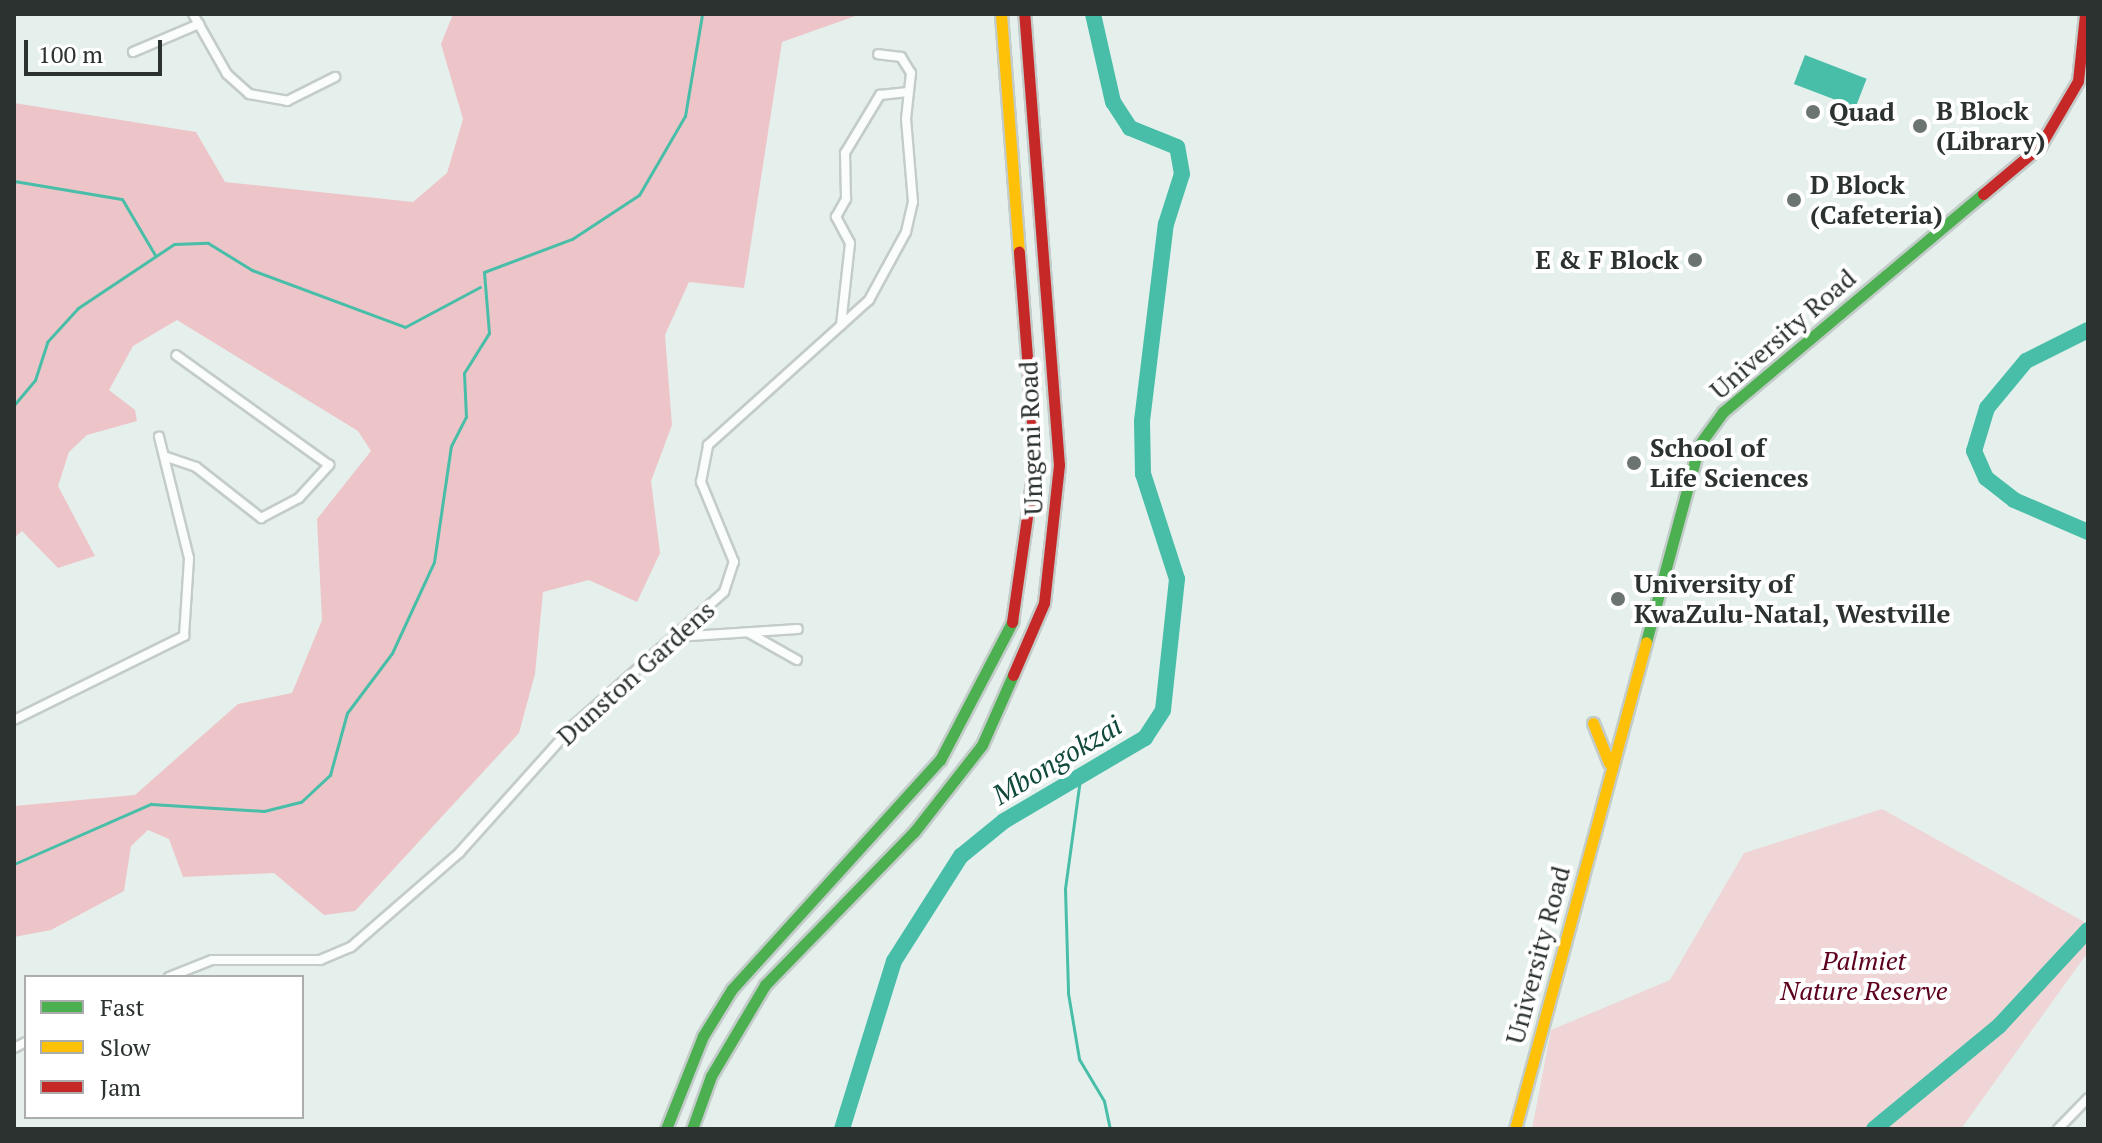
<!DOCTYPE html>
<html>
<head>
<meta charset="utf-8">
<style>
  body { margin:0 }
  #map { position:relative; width:2102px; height:1143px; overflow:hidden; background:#e5f0ed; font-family:"PT Serif",serif }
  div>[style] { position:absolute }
  .green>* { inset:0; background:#efd5d6 }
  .forest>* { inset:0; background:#edc5c9 }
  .water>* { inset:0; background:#48bea8; transform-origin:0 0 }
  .stream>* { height:3px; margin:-1.5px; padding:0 1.5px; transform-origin:1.5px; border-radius:1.5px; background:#48bea8 }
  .river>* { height:16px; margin:-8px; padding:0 8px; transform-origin:8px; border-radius:8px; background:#48bea8 }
  .roads { filter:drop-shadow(2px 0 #c3ccc9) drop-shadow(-2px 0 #c3ccc9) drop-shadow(0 2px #c3ccc9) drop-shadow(0 -2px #c3ccc9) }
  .street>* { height:8px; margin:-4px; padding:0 4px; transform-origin:4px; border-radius:4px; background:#fbfdfc }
  .fast>* { height:11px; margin:-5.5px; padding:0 5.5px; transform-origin:5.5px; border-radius:5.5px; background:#4caf50 }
  .slow>* { height:11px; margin:-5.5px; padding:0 5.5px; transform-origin:5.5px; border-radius:5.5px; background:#ffc107 }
  .jam>* { height:11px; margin:-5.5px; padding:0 5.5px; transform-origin:5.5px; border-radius:5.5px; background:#c62828 }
  .dots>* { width:22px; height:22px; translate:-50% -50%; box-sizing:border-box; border:4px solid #fff; border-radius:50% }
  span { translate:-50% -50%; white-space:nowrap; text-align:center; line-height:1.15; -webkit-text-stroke:8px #fff; paint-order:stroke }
  .poi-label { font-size:26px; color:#2b3230; font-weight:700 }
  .left { translate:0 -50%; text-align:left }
  .right { translate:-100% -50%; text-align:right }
  .street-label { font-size:26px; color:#2b3230 }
  .park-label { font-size:26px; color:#5c001d; font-style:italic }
  .water-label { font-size:28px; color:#114a3d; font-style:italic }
  .frame { position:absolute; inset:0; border:16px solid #2b3230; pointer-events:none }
  .legend { position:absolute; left:24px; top:975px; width:280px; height:144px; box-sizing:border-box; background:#fff; border:2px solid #aaadac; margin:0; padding:10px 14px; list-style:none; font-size:24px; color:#2b3230 }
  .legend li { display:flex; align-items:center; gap:16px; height:40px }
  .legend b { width:40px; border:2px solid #aaadac }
  .scale { position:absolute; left:24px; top:40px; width:138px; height:36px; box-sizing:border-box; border:4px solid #2b3230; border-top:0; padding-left:10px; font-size:24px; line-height:28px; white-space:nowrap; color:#2b3230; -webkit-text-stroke:6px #fff; paint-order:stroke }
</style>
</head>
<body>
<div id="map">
  <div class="green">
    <div style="clip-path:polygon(1882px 809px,2088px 924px,2088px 952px,1961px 1129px,1532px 1129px,1551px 1030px,1670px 980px,1744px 853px)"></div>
  </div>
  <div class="forest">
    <div style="clip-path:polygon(453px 14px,861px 14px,782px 42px,744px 288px,689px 282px,665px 335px,672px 425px,651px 481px,660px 553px,637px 602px,589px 580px,543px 592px,535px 674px,519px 733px,355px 911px,324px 915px,274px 873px,183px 877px,169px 839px,148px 830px,131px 846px,124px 891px,51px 930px,14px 937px,14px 806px,135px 795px,238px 704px,292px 693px,322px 620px,317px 519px,371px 451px,358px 431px,177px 320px,133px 346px,109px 390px,135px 410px,137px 421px,87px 435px,69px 452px,58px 486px,95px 556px,58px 568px,22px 531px,14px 538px,14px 103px,196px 132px,225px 182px,413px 202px,447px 173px,463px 119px,441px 44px)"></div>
  </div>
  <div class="water">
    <div style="left:1805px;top:55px;width:66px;height:31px;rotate:21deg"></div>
  </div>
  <div class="stream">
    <div style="left:14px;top:181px;width:109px;rotate:9.5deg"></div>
    <div style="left:122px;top:199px;width:65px;rotate:59.5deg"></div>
    <div style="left:14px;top:405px;width:33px;rotate:-50deg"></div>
    <div style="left:35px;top:380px;width:40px;rotate:-72deg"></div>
    <div style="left:47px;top:342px;width:46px;rotate:-47.6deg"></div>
    <div style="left:78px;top:308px;width:115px;rotate:-33.7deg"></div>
    <div style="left:174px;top:244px;width:34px;rotate:-2deg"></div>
    <div style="left:208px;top:243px;width:52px;rotate:31.5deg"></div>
    <div style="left:252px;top:270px;width:163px;rotate:20.4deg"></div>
    <div style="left:405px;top:327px;width:85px;rotate:-28.1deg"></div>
    <div style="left:1080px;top:779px;width:111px;rotate:97.8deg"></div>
    <div style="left:1065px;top:889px;width:104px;rotate:88.3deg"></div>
    <div style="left:1068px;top:993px;width:67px;rotate:80.5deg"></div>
    <div style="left:1079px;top:1059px;width:49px;rotate:59.2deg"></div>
    <div style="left:1104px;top:1101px;width:29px;rotate:78deg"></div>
    <div style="left:14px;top:864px;width:150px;rotate:-23.7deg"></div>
    <div style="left:151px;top:804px;width:113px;rotate:3.5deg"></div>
    <div style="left:264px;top:811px;width:38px;rotate:-14deg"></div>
    <div style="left:301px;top:802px;width:40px;rotate:-43deg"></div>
    <div style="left:330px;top:775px;width:64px;rotate:-74.7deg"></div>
    <div style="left:347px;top:713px;width:75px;rotate:-53.1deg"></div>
    <div style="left:392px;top:653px;width:100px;rotate:-65.2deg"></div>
    <div style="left:434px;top:562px;width:117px;rotate:-81.7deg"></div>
    <div style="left:451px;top:446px;width:33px;rotate:-63deg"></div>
    <div style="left:466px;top:417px;width:44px;rotate:-92.6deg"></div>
    <div style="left:464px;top:373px;width:47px;rotate:-58deg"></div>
    <div style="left:489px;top:333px;width:61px;rotate:-94.7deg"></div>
    <div style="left:484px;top:272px;width:94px;rotate:-20.6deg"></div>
    <div style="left:572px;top:239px;width:80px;rotate:-33.3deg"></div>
    <div style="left:639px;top:195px;width:91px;rotate:-59.8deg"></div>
    <div style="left:685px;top:116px;width:103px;rotate:-80.5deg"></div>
  </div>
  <div class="river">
    <div style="left:2088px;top:330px;width:69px;rotate:153.4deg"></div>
    <div style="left:2026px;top:361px;width:61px;rotate:129.7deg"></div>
    <div style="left:1987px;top:408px;width:45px;rotate:106.8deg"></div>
    <div style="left:1974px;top:451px;width:30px;rotate:66deg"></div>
    <div style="left:1986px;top:478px;width:36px;rotate:38deg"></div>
    <div style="left:2014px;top:500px;width:81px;rotate:23.4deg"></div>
    <div style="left:842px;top:1129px;width:176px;rotate:-72.8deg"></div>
    <div style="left:894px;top:961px;width:125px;rotate:-57.5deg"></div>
    <div style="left:961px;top:856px;width:55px;rotate:-39.1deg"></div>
    <div style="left:1004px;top:821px;width:164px;rotate:-30.5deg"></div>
    <div style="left:1145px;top:738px;width:33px;rotate:-57deg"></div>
    <div style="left:1163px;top:710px;width:132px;rotate:-83.9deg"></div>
    <div style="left:1177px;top:579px;width:110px;rotate:-107.9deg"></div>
    <div style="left:1143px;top:474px;width:53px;rotate:-91.1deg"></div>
    <div style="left:1142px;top:421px;width:198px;rotate:-83.1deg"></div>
    <div style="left:1166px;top:224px;width:52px;rotate:-72.3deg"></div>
    <div style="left:1182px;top:174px;width:27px;rotate:-100deg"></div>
    <div style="left:1177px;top:147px;width:51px;rotate:-158deg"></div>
    <div style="left:1130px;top:128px;width:31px;rotate:-123deg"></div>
    <div style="left:1113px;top:102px;width:90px;rotate:-102.8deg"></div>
    <div style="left:1874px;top:1129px;width:162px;rotate:-39.5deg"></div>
    <div style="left:1999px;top:1026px;width:131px;rotate:-47.2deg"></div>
  </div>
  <div class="roads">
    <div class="street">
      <div style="left:193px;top:14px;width:69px;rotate:60.5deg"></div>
      <div style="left:227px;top:74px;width:30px;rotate:42deg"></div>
      <div style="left:249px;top:94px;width:39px;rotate:10deg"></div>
      <div style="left:287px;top:101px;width:54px;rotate:-26.6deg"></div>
      <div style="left:133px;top:52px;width:72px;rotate:-23deg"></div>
      <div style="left:841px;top:325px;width:82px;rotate:-83.7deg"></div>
      <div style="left:850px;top:243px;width:30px;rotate:-118deg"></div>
      <div style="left:836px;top:217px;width:21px;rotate:-61deg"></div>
      <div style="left:846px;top:199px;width:46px;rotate:-91.2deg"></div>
      <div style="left:845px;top:153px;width:68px;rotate:-58.9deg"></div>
      <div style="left:880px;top:95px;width:28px;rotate:-6deg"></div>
      <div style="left:164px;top:456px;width:34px;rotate:19deg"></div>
      <div style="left:196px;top:467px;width:83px;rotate:38.1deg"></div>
      <div style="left:261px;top:518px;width:43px;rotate:-27.8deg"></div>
      <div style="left:299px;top:498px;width:45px;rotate:-47.7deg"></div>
      <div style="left:329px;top:465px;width:188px;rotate:-144.3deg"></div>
      <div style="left:749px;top:633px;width:55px;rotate:29.4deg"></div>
      <div style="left:675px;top:637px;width:123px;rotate:-3.7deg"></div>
      <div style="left:14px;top:720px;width:190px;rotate:-26.3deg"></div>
      <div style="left:184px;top:636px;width:78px;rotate:-86.3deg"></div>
      <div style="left:189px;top:558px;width:125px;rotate:-103.9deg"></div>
      <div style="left:169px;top:977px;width:46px;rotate:-21.6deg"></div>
      <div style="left:212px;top:960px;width:108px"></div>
      <div style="left:320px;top:960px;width:34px;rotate:-23deg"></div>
      <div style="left:351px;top:947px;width:143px;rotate:-41deg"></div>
      <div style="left:459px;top:853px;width:171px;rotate:-48.1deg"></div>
      <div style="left:573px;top:726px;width:202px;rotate:-41.6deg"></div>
      <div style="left:724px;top:592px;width:32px;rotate:-72deg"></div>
      <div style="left:734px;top:562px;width:87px;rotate:-112.4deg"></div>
      <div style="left:701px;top:482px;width:38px;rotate:-79deg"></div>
      <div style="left:708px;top:445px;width:217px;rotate:-42deg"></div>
      <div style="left:869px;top:300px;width:77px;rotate:-61.4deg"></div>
      <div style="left:906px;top:232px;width:31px;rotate:-77deg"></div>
      <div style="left:913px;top:202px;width:83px;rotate:-94.8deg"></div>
      <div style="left:906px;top:119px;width:46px;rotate:-83.8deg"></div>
      <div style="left:911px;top:73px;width:19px;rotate:-122deg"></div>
      <div style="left:901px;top:57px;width:23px;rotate:-173deg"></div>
      <div style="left:14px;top:1048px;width:13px;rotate:-27deg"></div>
      <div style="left:2058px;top:1129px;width:43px;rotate:-45.9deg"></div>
    </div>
    <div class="fast">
      <div style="left:1646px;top:642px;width:204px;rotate:-74.9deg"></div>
      <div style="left:1699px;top:445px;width:41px;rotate:-54deg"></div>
      <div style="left:1723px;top:412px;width:339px;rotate:-40deg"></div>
      <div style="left:666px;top:1129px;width:100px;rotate:-68.3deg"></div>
      <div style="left:703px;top:1036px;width:55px;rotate:-58.3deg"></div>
      <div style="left:732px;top:989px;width:309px;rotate:-47.8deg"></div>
      <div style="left:940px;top:760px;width:156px;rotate:-62.4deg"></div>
      <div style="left:692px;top:1129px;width:56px;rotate:-70.3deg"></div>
      <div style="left:711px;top:1076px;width:106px;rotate:-59.3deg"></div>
      <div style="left:765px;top:985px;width:214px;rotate:-45.8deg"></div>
      <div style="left:914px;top:832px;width:110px;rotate:-52deg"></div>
      <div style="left:982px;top:745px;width:77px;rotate:-66.1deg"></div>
    </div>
    <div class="slow">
      <div style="left:1001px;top:14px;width:239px;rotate:85.7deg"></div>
      <div style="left:1593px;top:723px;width:43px;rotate:68.2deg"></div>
      <div style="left:1515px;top:1129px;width:504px;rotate:-74.94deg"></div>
    </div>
    <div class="jam">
      <div style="left:1983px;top:194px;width:75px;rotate:-40.1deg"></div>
      <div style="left:2040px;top:146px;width:75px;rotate:-59.7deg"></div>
      <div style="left:2078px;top:81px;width:67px;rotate:-84deg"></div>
      <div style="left:1012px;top:622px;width:163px;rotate:-81.9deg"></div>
      <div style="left:1035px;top:461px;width:210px;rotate:-94.4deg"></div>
      <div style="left:1013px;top:675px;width:78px;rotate:-66.7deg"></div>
      <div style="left:1044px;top:603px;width:139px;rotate:-83.8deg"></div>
      <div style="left:1059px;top:465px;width:452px;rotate:-94.4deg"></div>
    </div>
  </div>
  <div class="dots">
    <div style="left:1813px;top:112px;background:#6c7472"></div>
    <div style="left:1920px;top:126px;background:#6c7472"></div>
    <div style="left:1794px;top:200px;background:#6c7472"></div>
    <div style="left:1695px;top:260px;background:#6c7472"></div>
    <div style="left:1634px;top:463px;background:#6c7472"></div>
    <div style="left:1618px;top:599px;background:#6c7472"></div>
  </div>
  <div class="poi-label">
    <span class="left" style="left:1936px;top:126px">B Block<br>(Library)</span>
    <span class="left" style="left:1829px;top:112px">Quad</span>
    <span class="left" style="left:1810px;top:200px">D Block<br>(Cafeteria)</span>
    <span class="right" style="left:1679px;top:260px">E &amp; F Block</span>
    <span class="left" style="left:1650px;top:463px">School of<br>Life Sciences</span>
    <span class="left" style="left:1634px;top:599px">University of<br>KwaZulu-Natal, Westville</span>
  </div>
  <div class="street-label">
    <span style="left:1783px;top:334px;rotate:-41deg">University Road</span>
    <span style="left:1031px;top:438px;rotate:-92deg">Umgeni Road</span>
    <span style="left:636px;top:673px;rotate:-42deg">Dunston Gardens</span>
    <span style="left:1538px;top:955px;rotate:-75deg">University Road</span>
  </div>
  <div class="park-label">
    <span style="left:1864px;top:976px">Palmiet<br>Nature Reserve</span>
  </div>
  <div class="water-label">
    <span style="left:1057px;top:760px;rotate:-31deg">Mbongokzai</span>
  </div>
  <div class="frame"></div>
  <ul class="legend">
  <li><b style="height:10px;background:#4caf50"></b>Fast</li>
  <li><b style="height:10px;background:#ffc107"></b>Slow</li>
  <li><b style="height:10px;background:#c62828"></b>Jam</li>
  </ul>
  <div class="scale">100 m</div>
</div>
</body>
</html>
